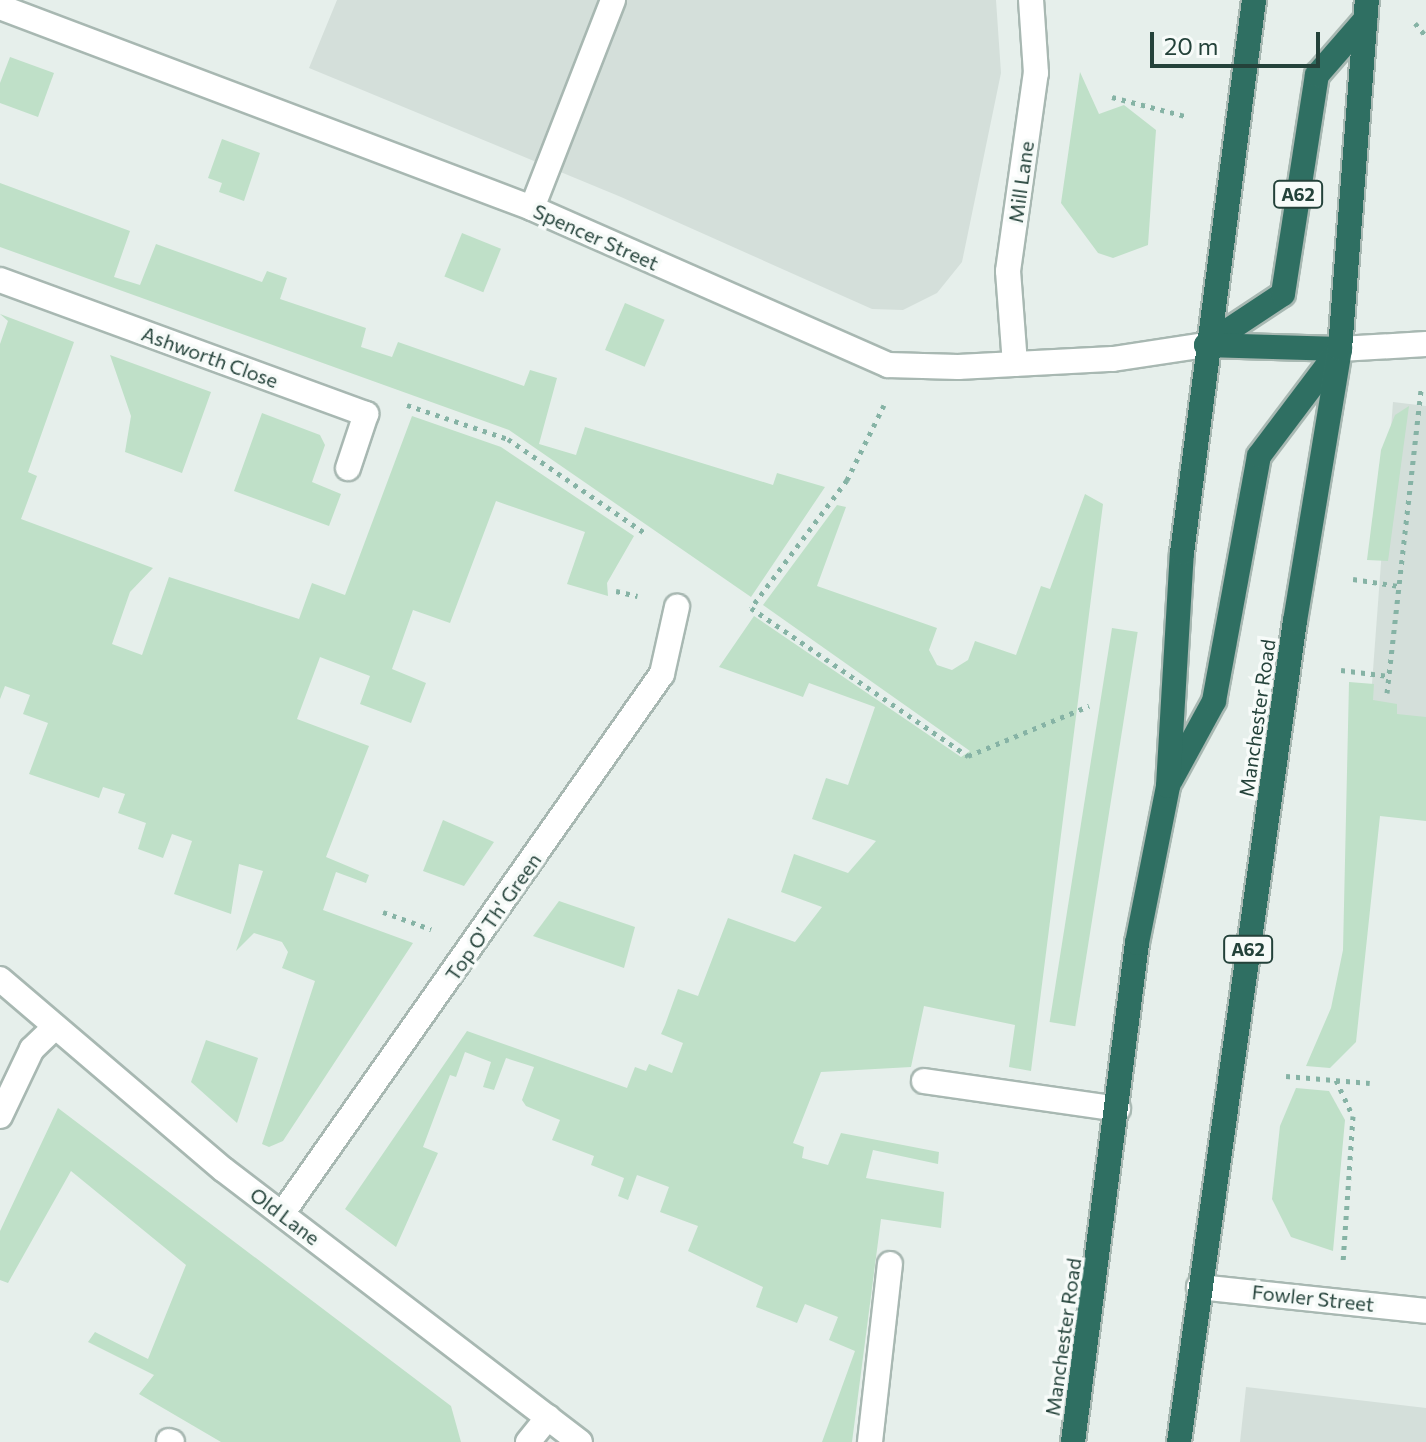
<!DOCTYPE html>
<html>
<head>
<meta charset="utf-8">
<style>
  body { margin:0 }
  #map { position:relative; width:1426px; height:1442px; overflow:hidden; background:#e6efeb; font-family:Commissioner,sans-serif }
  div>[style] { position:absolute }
  .built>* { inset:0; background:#d4dfda }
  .green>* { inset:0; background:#bfe0c8; transform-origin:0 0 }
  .path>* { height:5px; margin-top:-2.5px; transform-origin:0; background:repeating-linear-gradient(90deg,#86b3a5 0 4px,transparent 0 10px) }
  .roads { filter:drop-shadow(2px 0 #a8b8b2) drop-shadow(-2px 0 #a8b8b2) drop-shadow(0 2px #a8b8b2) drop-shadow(0 -2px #a8b8b2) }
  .lane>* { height:24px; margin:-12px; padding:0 12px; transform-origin:12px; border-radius:12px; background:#fff }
  .street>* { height:24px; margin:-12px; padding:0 12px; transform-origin:12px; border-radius:12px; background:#fff }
  .secondary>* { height:24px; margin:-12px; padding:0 12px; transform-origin:12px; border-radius:12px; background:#fff }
  .highway>* { height:24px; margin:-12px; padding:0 12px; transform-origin:12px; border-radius:12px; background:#2f6f62 }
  span { translate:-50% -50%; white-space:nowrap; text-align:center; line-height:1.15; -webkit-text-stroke:7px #f7fbf9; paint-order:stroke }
  .shield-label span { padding:2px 6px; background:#f7fbf9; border:2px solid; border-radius:6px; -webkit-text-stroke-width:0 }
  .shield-label { font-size:18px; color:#24423a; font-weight:700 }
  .street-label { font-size:20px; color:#24423a }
  .scale { position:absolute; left:1150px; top:32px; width:170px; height:36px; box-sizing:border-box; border:4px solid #24423a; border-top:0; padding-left:10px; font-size:24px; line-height:28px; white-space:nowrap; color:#24423a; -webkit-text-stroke:6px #f7fbf9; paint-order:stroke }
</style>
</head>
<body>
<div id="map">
  <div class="built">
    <div style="clip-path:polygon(337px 0,996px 0,1001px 73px,962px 262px,937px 293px,903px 310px,872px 309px,621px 197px,309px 68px)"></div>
    <div style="clip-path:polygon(1393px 402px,1426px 406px,1426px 769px,1366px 764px)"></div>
    <div style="clip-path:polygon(1246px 1387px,1426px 1408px,1426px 1442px,1240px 1442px)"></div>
  </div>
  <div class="green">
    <div style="clip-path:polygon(10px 57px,54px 73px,38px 117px,0 103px,0 83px)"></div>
    <div style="clip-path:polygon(1080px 72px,1099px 114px,1124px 105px,1156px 130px,1148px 245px,1113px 258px,1098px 253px,1061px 203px)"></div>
    <div style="clip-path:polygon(222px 139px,260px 153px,244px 201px,219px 192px,222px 183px,208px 178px)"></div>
    <div style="clip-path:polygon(0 183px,130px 231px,114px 277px,140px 285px,156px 244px,262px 282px,267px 271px,287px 278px,280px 299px,366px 328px,361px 347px,392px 357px,398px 342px,524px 386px,530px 370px,557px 378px,539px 444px,576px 455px,585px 427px,773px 485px,777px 473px,825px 487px,751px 597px,509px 430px,0 247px)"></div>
    <div style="left:462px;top:233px;width:42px;height:47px;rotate:22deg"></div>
    <div style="left:625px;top:303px;width:43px;height:51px;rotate:23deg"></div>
    <div style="clip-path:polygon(0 314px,74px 342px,28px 472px,37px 476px,21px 519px,153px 568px,130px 592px,112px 644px,142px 655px,169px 577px,299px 619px,312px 583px,345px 595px,412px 416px,501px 447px,634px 536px,607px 583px,608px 596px,567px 584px,585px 532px,496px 501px,450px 623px,413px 610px,392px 669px,426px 683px,411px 723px,360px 704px,370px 676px,320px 657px,297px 719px,369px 746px,326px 857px,369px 875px,366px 883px,336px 872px,323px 910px,413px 943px,283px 1141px,269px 1147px,262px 1144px,315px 981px,282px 968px,288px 952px,282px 942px,254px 933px,236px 951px,263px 871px,239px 864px,231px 914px,174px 894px,192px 841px,172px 834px,163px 858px,138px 849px,146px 823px,118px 813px,125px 794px,103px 787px,99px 798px,29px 774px,48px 723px,23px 714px,30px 695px,5px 686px,0 699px,0 344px,8px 321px)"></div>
    <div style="clip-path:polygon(110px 355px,211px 392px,182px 473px,125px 452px,131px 416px)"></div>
    <div style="clip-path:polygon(1409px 406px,1388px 561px,1367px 560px,1381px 450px,1395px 415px)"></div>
    <div style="clip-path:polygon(262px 413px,320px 435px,325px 445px,312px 482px,341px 494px,329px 526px,234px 491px)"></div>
    <div style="clip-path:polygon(1085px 494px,1103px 504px,1031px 1071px,1009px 1067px,1015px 1025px,924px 1006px,911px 1067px,821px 1072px,793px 1143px,804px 1147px,802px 1158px,828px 1165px,841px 1133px,939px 1152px,938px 1164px,873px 1150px,866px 1178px,944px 1192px,941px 1228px,881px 1219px,852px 1442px,822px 1442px,855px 1351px,829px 1340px,838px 1317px,805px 1304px,797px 1323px,756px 1307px,763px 1287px,688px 1251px,698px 1226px,660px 1212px,669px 1187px,637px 1175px,628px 1200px,618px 1196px,624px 1178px,591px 1165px,594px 1156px,552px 1140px,560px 1120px,526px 1106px,522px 1100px,534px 1067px,506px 1058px,494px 1090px,483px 1087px,491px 1062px,465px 1052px,456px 1077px,450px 1075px,423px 1147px,438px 1153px,396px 1247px,345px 1209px,467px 1031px,627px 1088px,635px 1067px,646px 1071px,649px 1064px,672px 1073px,683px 1043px,661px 1034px,665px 1025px,678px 989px,698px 996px,728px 918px,795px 942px,822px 907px,781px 892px,794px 854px,848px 873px,876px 841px,812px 819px,826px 778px,848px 785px,875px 707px,809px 683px,803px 697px,719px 667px,754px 616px,961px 757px,970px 751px,763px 605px,837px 505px,846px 507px,817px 586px,937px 628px,929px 650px,937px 665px,952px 670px,968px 660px,975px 641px,1016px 655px,1041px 586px,1050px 589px)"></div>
    <div style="left:1112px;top:628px;width:26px;height:399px;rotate:9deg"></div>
    <div style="clip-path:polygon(1349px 682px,1374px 684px,1373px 700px,1397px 704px,1397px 714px,1426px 717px,1426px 821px,1380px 816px,1356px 1042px,1330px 1068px,1306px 1066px,1331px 1008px,1343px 950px)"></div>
    <div style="clip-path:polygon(443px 820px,494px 842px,464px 886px,423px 871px)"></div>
    <div style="clip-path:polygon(559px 901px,635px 927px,624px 968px,533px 936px)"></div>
    <div style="clip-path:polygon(206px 1040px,258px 1058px,237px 1123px,191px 1082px)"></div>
    <div style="clip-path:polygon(1296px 1088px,1329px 1091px,1345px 1120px,1333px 1251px,1291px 1237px,1272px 1199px,1280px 1126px)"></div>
    <div style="clip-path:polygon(58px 1108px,451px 1406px,461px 1442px,221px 1442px,139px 1394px,154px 1375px,88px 1342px,95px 1332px,148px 1359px,186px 1265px,71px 1171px,8px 1283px,0 1280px,0 1231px)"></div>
  </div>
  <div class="path">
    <div style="left:1415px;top:23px;width:17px;rotate:50deg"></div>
    <div style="left:1112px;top:97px;width:75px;rotate:14.6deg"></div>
    <div style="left:407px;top:405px;width:107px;rotate:18.6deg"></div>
    <div style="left:508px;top:439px;width:168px;rotate:34.5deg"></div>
    <div style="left:884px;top:405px;width:84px;rotate:116.3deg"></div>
    <div style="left:847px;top:480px;width:160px;rotate:126.9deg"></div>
    <div style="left:751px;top:608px;width:263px;rotate:34.3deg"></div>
    <div style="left:968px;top:756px;width:131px;rotate:-22.5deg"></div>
    <div style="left:1353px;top:579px;width:47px;rotate:8.7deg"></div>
    <div style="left:616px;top:591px;width:22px;rotate:13deg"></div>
    <div style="left:1341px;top:670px;width:48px;rotate:7.1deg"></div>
    <div style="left:1387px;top:693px;width:305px;rotate:-83.6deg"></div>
    <div style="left:383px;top:912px;width:51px;rotate:19.5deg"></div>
    <div style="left:1286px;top:1076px;width:84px;rotate:4.8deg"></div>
    <div style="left:1336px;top:1080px;width:40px;rotate:65deg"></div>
    <div style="left:1353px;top:1116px;width:146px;rotate:93.9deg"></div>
  </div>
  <div class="roads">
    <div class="lane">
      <div style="left:532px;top:208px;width:223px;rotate:-68.7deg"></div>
      <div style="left:924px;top:1081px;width:196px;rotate:8.2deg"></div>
      <div style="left:169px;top:1441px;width:3px;rotate:18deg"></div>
      <div style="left:870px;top:1442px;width:179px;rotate:-83.6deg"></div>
    </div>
    <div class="street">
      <div style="left:0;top:7px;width:569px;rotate:20.7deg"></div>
      <div style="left:532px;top:208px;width:389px;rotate:23.8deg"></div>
      <div style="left:888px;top:365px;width:70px;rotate:1.6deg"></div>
      <div style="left:958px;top:367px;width:155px;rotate:-3deg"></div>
      <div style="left:1113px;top:359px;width:94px;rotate:-8.6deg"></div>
      <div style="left:0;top:280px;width:390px;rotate:20.1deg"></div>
      <div style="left:366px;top:414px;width:57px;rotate:108.4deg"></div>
      <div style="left:1015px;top:364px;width:93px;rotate:-94.3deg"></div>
      <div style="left:1008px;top:271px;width:200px;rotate:-82deg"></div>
      <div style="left:1036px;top:73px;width:73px;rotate:-93.9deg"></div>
      <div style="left:0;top:979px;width:294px;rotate:40.5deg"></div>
      <div style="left:224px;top:1170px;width:448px;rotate:37.4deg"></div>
      <div style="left:0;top:1116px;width:74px;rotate:-64.5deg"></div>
      <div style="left:32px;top:1049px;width:32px;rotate:-44deg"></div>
      <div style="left:282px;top:1214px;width:660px;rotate:-54.87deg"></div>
      <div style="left:662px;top:674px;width:69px;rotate:-77.4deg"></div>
      <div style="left:1199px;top:1287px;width:228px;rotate:6deg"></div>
      <div style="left:528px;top:1442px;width:32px;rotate:-51deg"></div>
    </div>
    <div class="secondary">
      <div style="left:1340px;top:349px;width:86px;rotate:-3.3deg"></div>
    </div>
    <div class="highway">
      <div style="left:1206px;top:345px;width:92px;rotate:-33.5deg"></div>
      <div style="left:1283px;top:294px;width:222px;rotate:-81.2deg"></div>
      <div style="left:1317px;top:75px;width:73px;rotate:-48.9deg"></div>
      <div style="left:1206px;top:345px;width:134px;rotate:1.7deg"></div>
      <div style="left:1171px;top:780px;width:90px;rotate:-61.4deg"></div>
      <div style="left:1214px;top:701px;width:249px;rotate:-79.6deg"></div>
      <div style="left:1259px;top:456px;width:128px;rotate:-53deg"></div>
      <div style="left:1073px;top:1442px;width:503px;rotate:-82.69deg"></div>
      <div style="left:1137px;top:943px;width:160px;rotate:-78.8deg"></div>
      <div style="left:1168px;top:786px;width:233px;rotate:-86.6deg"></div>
      <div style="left:1182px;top:553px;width:558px;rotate:-82.58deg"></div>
      <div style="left:1179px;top:1442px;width:829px;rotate:-81.96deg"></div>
      <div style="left:1295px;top:621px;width:276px;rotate:-80.6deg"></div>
      <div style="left:1340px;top:349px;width:350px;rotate:-85.6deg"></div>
    </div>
  </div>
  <div class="shield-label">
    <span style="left:1298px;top:194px">A62</span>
    <span style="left:1248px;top:949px">A62</span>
  </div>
  <div class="street-label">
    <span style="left:1021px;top:182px;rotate:-82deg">Mill Lane</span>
    <span style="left:596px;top:237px;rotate:24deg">Spencer Street</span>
    <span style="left:210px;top:357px;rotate:20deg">Ashworth Close</span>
    <span style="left:1257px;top:718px;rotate:-82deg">Manchester Road</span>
    <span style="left:493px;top:917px;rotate:-55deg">Top O' Th' Green</span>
    <span style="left:285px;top:1216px;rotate:37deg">Old Lane</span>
    <span style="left:1313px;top:1298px;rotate:6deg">Fowler Street</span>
    <span style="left:1063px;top:1337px;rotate:-82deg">Manchester Road</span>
  </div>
  <div class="scale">20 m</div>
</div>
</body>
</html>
